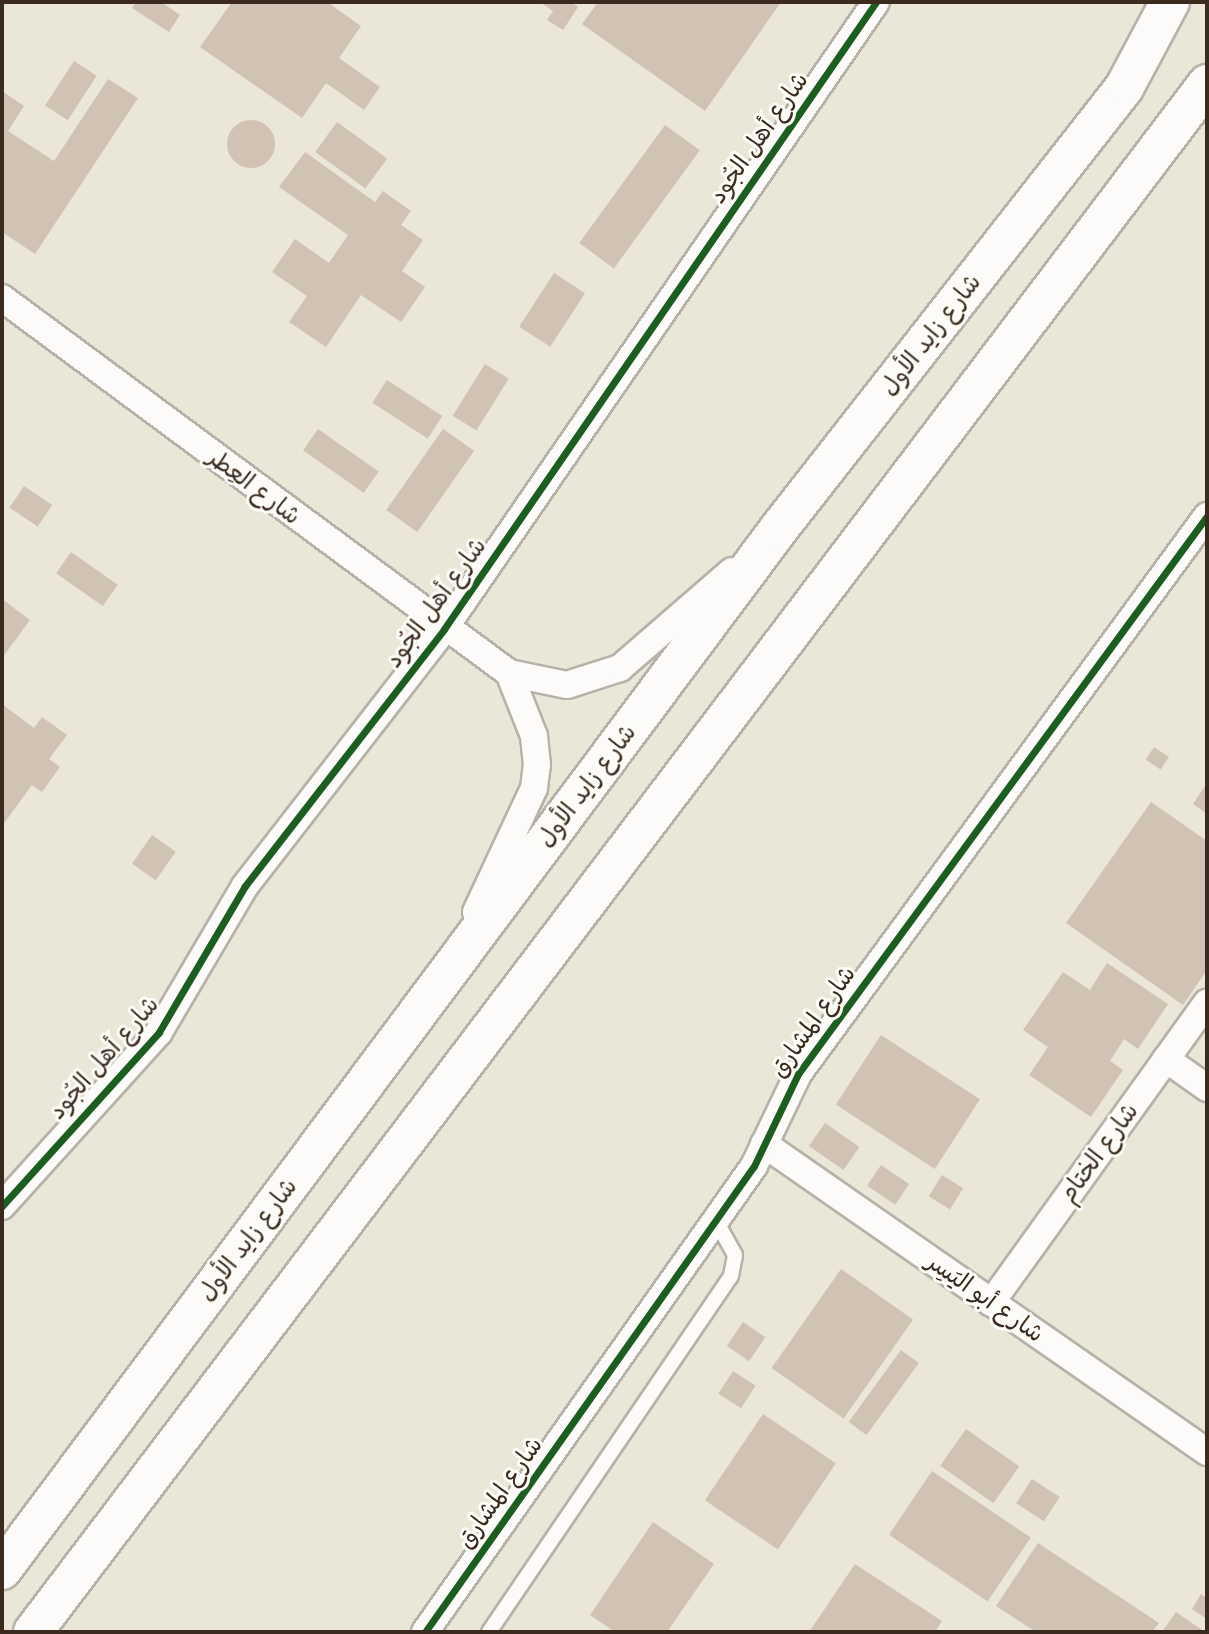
<!DOCTYPE html>
<html>
<head>
<meta charset="utf-8">
<style>
  body { margin:0 }
  #map { position:relative; width:1209px; height:1634px; overflow:hidden; background:#eae6d8; font-family:Caveat,"Playpen Sans Arabic",sans-serif }
  div>[style] { position:absolute }
  .building>* { inset:0; background:#d1c3b4; transform-origin:0 0 }
  .round { border-radius:50% }
  .roads { filter:drop-shadow(2px 0 #b6b2a9) drop-shadow(-2px 0 #b6b2a9) drop-shadow(0 2px #b6b2a9) drop-shadow(0 -2px #b6b2a9) }
  .service>* { height:14px; margin:-7px; padding:0 7px; transform-origin:7px; border-radius:7px; background:#fcfbf9 }
  .minor>* { height:26px; margin:-13px; padding:0 13px; transform-origin:13px; border-radius:13px; background:#fcfbf9 }
  .primary>* { height:38px; margin:-19px; padding:0 19px; transform-origin:19px; border-radius:19px; background:#fcfbf9 }
  .cycleway>* { height:7px; margin:-3.5px; padding:0 3.5px; transform-origin:3.5px; border-radius:3.5px; background:#1b5e20 }
  span { translate:-50% -50%; white-space:nowrap; text-align:center; line-height:1.15; -webkit-text-stroke:6px #fdfcf7; paint-order:stroke }
  .street-label { font-size:24px; color:#3b2a1e }
  .frame { position:absolute; inset:0; border:4px solid #3b2a1e; pointer-events:none }
</style>
</head>
<body>
<div id="map">
  <div class="building">
    <div style="clip-path:polygon(136px 2px,161px 2px,180px 15px,169px 32px,132px 8px)"></div>
    <div style="clip-path:polygon(232px 2px,327px 2px,361px 26px,339px 58px,380px 87px,364px 110px,326px 83px,302px 118px,200px 47px)"></div>
    <div style="clip-path:polygon(540px 2px,571px 2px,578px 7px,563px 30px,547px 20px,553px 11px)"></div>
    <div style="clip-path:polygon(598px 2px,781px 2px,705px 111px,582px 24px)"></div>
    <div style="left:74px;top:61px;width:27px;height:53px;rotate:33deg"></div>
    <div style="clip-path:polygon(108px 79px,138px 98px,35px 254px,2px 232px,2px 91px,24px 106px,8px 131px,54px 161px)"></div>
    <div class="round" style="left:227px;top:120px;width:48px;height:48px"></div>
    <div style="left:337px;top:122px;width:62px;height:37px;rotate:36deg"></div>
    <div style="left:665px;top:125px;width:43px;height:146px;rotate:36deg"></div>
    <div style="clip-path:polygon(305px 152px,375px 202px,383px 191px,411px 211px,401px 225px,423px 240px,402px 271px,425px 287px,401px 322px,361px 295px,326px 347px,289px 322px,307px 296px,272px 272px,295px 239px,329px 263px,348px 235px,279px 187px)"></div>
    <div style="left:554px;top:273px;width:37px;height:64px;rotate:33deg"></div>
    <div style="left:485px;top:364px;width:28px;height:61px;rotate:32deg"></div>
    <div style="left:387px;top:380px;width:66px;height:27px;rotate:33deg"></div>
    <div style="left:318px;top:429px;width:74px;height:26px;rotate:35deg"></div>
    <div style="left:443px;top:429px;width:38px;height:99px;rotate:35deg"></div>
    <div style="left:24px;top:486px;width:34px;height:26px;rotate:34deg"></div>
    <div style="left:71px;top:552px;width:57px;height:26px;rotate:35deg"></div>
    <div style="clip-path:polygon(2px 599px,30px 620px,2px 658px)"></div>
    <div style="clip-path:polygon(2px 704px,34px 728px,42px 717px,67px 735px,49px 759px,60px 767px,42px 792px,32px 785px,2px 826px)"></div>
    <div style="left:1154px;top:747px;width:18px;height:15px;rotate:34deg"></div>
    <div style="clip-path:polygon(1207px 783px,1207px 814px,1193px 804px)"></div>
    <div style="clip-path:polygon(1151px 802px,1207px 841px,1207px 970px,1183px 1005px,1066px 923px)"></div>
    <div style="left:152px;top:835px;width:29px;height:35px;rotate:35deg"></div>
    <div style="clip-path:polygon(1107px 963px,1168px 1004px,1138px 1049px,1124px 1039px,1110px 1061px,1123px 1070px,1091px 1117px,1029px 1075px,1048px 1047px,1023px 1030px,1063px 972px,1090px 990px)"></div>
    <div style="left:881px;top:1035px;width:118px;height:83px;rotate:33deg"></div>
    <div style="left:825px;top:1123px;width:42px;height:28px;rotate:35deg"></div>
    <div style="left:881px;top:1165px;width:34px;height:25px;rotate:34deg"></div>
    <div style="left:942px;top:1175px;width:25px;height:25px;rotate:32deg"></div>
    <div style="left:841px;top:1269px;width:88px;height:121px;rotate:35deg"></div>
    <div style="left:743px;top:1322px;width:27px;height:29px;rotate:34deg"></div>
    <div style="left:901px;top:1350px;width:22px;height:89px;rotate:36deg"></div>
    <div style="left:733px;top:1371px;width:27px;height:27px;rotate:33deg"></div>
    <div style="left:763px;top:1414px;width:88px;height:104px;rotate:34deg"></div>
    <div style="left:966px;top:1429px;width:65px;height:45px;rotate:35deg"></div>
    <div style="left:932px;top:1471px;width:119px;height:77px;rotate:34deg"></div>
    <div style="left:1032px;top:1479px;width:33px;height:29px;rotate:33deg"></div>
    <div style="clip-path:polygon(653px 1522px,714px 1564px,667px 1632px,615px 1632px,590px 1615px)"></div>
    <div style="clip-path:polygon(1038px 1543px,1159px 1623px,1152px 1632px,1036px 1632px,996px 1606px)"></div>
    <div style="clip-path:polygon(855px 1564px,942px 1621px,935px 1632px,809px 1632px)"></div>
    <div style="clip-path:polygon(1201px 1594px,1207px 1598px,1205px 1618px,1192px 1609px)"></div>
    <div style="clip-path:polygon(1176px 1612px,1205px 1632px,1162px 1632px)"></div>
  </div>
  <div class="roads">
    <div class="service">
      <div style="left:489px;top:1632px;width:430px;rotate:-55.8deg"></div>
      <div style="left:731px;top:1276px;width:21px;rotate:-79deg"></div>
      <div style="left:735px;top:1255px;width:38px;rotate:-119deg"></div>
    </div>
    <div class="minor">
      <div style="left:2px;top:298px;width:631px;rotate:36.49deg"></div>
      <div style="left:509px;top:673px;width:59px;rotate:11.7deg"></div>
      <div style="left:567px;top:685px;width:56px;rotate:-17.8deg"></div>
      <div style="left:620px;top:668px;width:148px;rotate:-40.9deg"></div>
      <div style="left:476px;top:912px;width:137px;rotate:-64.9deg"></div>
      <div style="left:534px;top:788px;width:23px;rotate:-83deg"></div>
      <div style="left:537px;top:765px;width:29px;rotate:-96deg"></div>
      <div style="left:534px;top:736px;width:68px;rotate:-111.6deg"></div>
      <div style="left:1166px;top:1059px;width:50px;rotate:35.3deg"></div>
      <div style="left:764px;top:1144px;width:540px;rotate:34.81deg"></div>
      <div style="left:2px;top:1206px;width:234px;rotate:-47.9deg"></div>
      <div style="left:159px;top:1032px;width:169px;rotate:-59.5deg"></div>
      <div style="left:245px;top:886px;width:325px;rotate:-52.2deg"></div>
      <div style="left:444px;top:629px;width:761px;rotate:-55.43deg"></div>
      <div style="left:991px;top:1303px;width:370px;rotate:-54.3deg"></div>
      <div style="left:425px;top:1632px;width:570px;rotate:-54.78deg"></div>
      <div style="left:754px;top:1166px;width:102px;rotate:-64.4deg"></div>
      <div style="left:798px;top:1074px;width:692px;rotate:-53.76deg"></div>
    </div>
    <div class="primary">
      <div style="left:2px;top:1570px;width:1303px;rotate:-53.27deg"></div>
      <div style="left:781px;top:526px;width:556px;rotate:-51.94deg"></div>
      <div style="left:1124px;top:88px;width:98px;rotate:-61.9deg"></div>
      <div style="left:33px;top:1632px;width:1943px;rotate:-52.82deg"></div>
    </div>
  </div>
  <div class="cycleway">
    <div style="left:2px;top:1206px;width:234px;rotate:-47.9deg"></div>
    <div style="left:159px;top:1032px;width:169px;rotate:-59.5deg"></div>
    <div style="left:245px;top:886px;width:325px;rotate:-52.2deg"></div>
    <div style="left:444px;top:629px;width:761px;rotate:-55.43deg"></div>
    <div style="left:425px;top:1632px;width:570px;rotate:-54.78deg"></div>
    <div style="left:754px;top:1166px;width:102px;rotate:-64.4deg"></div>
    <div style="left:798px;top:1074px;width:692px;rotate:-53.76deg"></div>
  </div>
  <div class="street-label">
    <span style="left:759px;top:138px;rotate:-55deg">شارع أهل الجُود</span>
    <span style="left:931px;top:335px;rotate:-52deg">شارع زايد الأول</span>
    <span style="left:254px;top:487px;rotate:37deg">شارع العِطر</span>
    <span style="left:436px;top:603px;rotate:-54deg">شارع أهل الجُود</span>
    <span style="left:587px;top:786px;rotate:-53deg">شارع زايد الأول</span>
    <span style="left:813px;top:1022px;rotate:-55deg">شارع المشارق</span>
    <span style="left:104px;top:1058px;rotate:-49deg">شارع أهل الجُود</span>
    <span style="left:1099px;top:1153px;rotate:-54deg">شارع الختام</span>
    <span style="left:248px;top:1240px;rotate:-53deg">شارع زايد الأول</span>
    <span style="left:985px;top:1298px;rotate:35deg">شارع أبو اليَسِر</span>
    <span style="left:500px;top:1493px;rotate:-55deg">شارع المشارق</span>
  </div>
  <div class="frame"></div>
</div>
</body>
</html>
